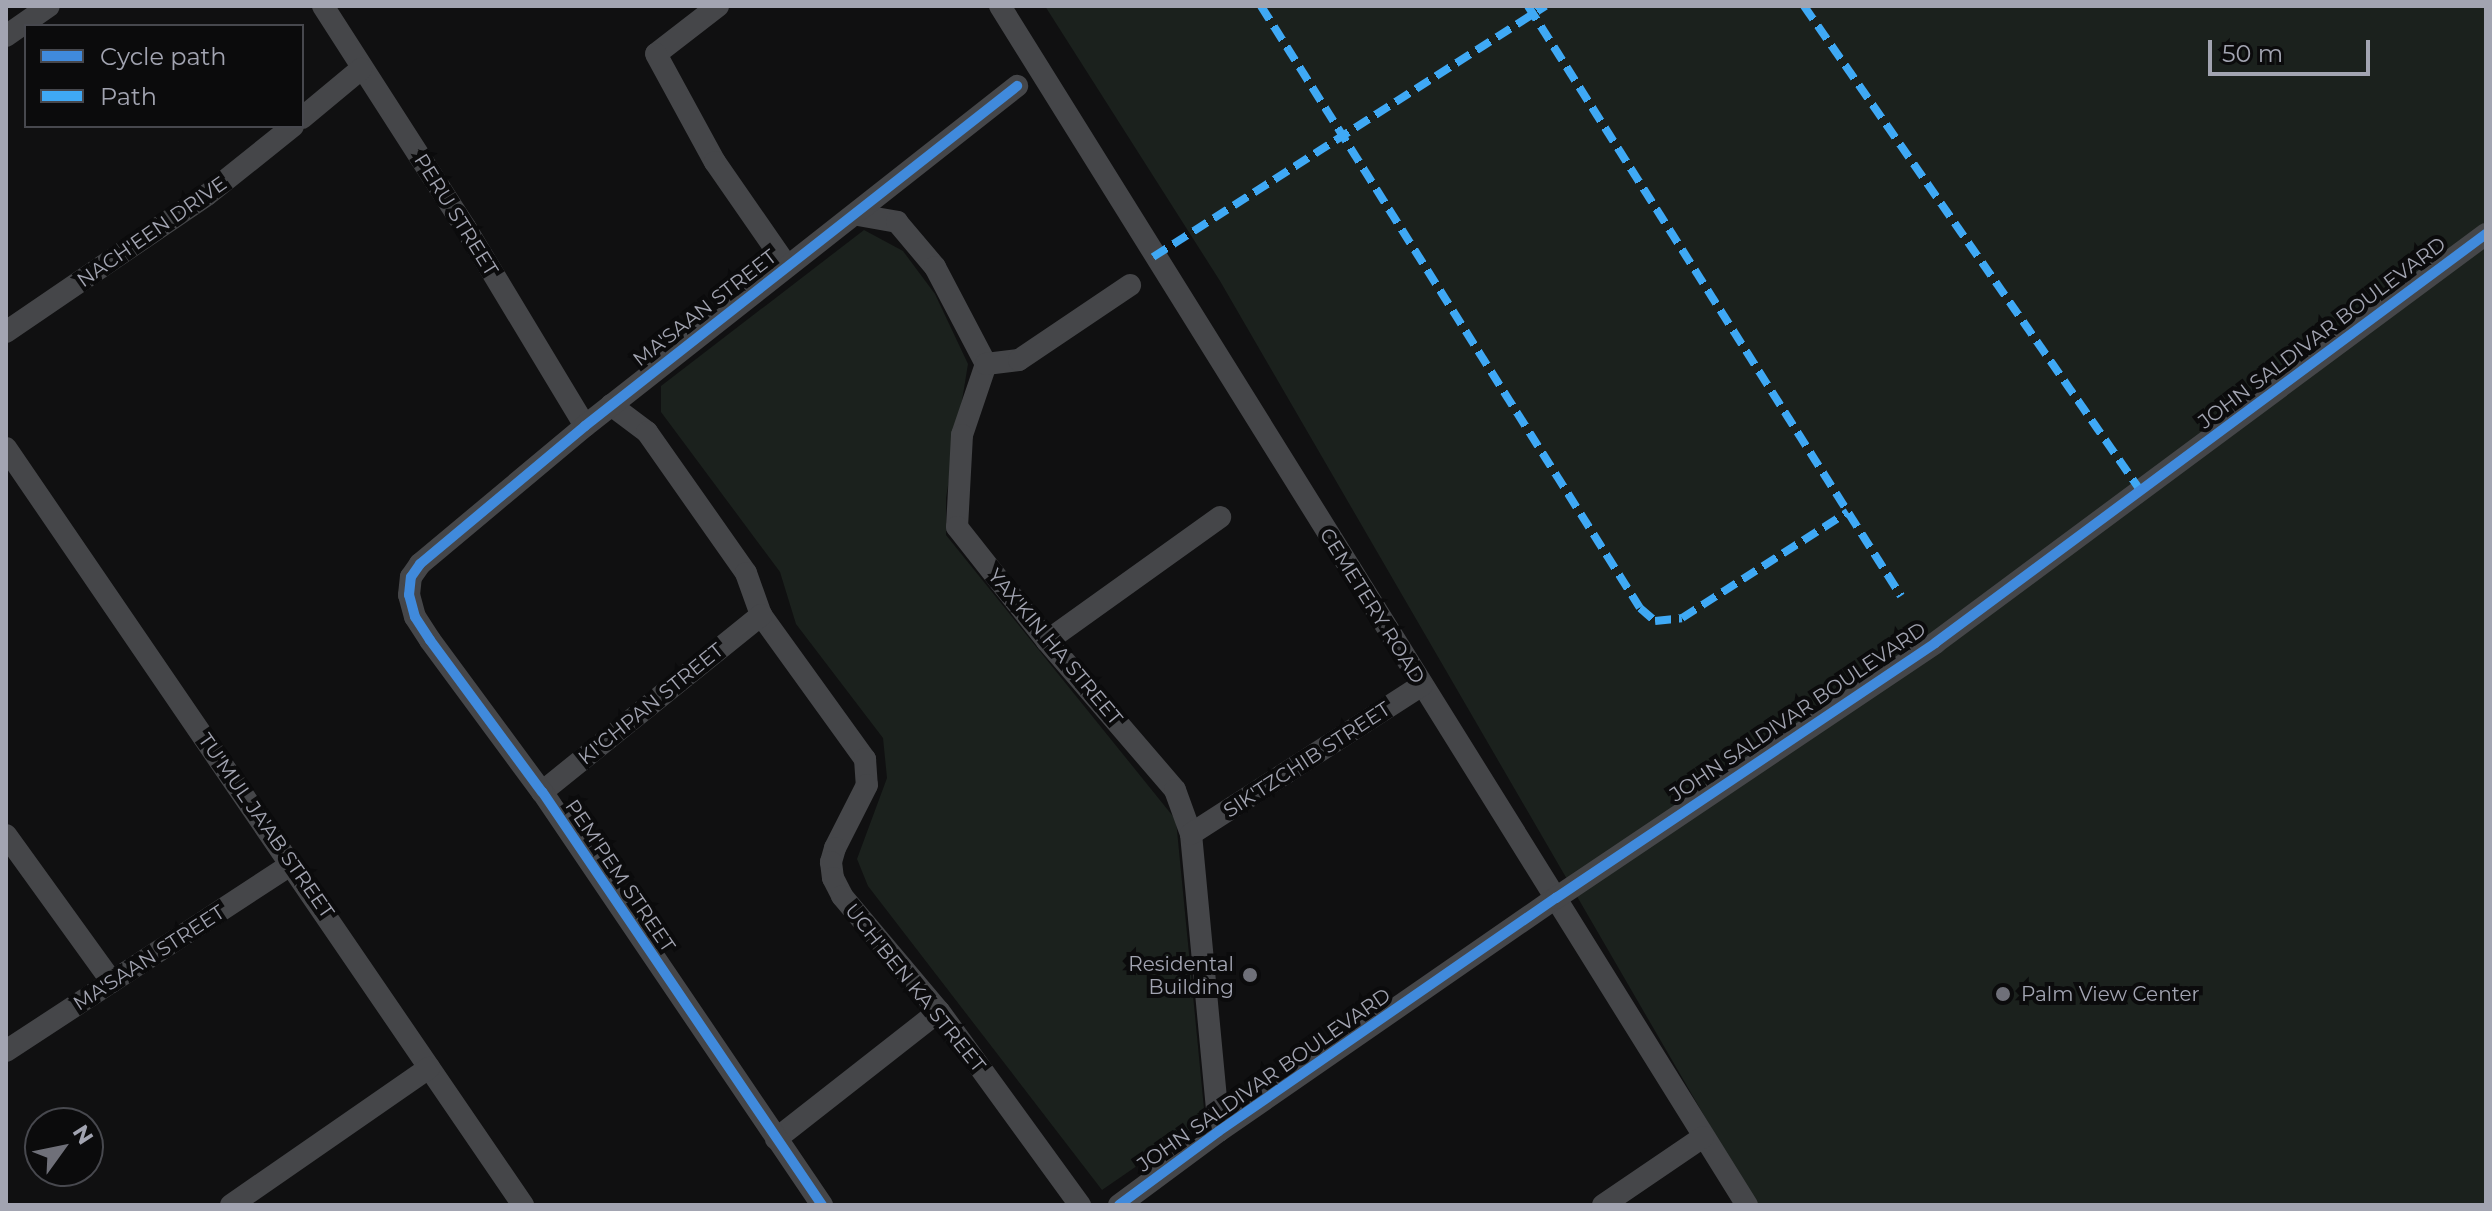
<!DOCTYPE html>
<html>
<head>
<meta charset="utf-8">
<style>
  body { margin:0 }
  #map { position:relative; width:2492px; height:1211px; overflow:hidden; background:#101011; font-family:Montserrat,sans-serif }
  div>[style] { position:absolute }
  .green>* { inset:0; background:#1b211d }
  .street>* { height:22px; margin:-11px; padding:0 11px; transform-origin:11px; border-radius:11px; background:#454649 }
  .quiet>* { height:8px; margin-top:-4px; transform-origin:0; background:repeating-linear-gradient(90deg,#3fa9f5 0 16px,transparent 0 24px) }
  .cycleway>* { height:10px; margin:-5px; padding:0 5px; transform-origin:5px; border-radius:5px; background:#408adc }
  .dots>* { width:22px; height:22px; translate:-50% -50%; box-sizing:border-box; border:4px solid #0b0b0c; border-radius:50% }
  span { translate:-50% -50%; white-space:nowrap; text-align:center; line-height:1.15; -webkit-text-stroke:8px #0b0b0c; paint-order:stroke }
  .street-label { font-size:20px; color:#a2a4b1 }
  .poi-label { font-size:20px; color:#a2a4b1 }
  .right { translate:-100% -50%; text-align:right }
  .left { translate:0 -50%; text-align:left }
  .frame { position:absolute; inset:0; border:8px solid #a2a4b1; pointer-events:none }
  .legend { position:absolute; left:24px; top:24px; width:280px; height:104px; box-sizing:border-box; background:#0b0b0c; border:2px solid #47484e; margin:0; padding:10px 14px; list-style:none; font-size:24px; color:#a2a4b1 }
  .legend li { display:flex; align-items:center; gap:16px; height:40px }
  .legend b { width:40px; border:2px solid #47484e }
  .north { position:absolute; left:24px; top:1107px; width:80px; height:80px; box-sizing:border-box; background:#0b0b0c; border:2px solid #47484e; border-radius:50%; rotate:57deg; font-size:22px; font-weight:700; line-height:32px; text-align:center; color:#a2a4b1 }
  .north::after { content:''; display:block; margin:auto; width:28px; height:36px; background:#6f7079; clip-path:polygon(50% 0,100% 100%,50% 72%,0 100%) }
  .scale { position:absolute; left:2208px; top:40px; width:162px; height:36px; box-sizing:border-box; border:4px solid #a2a4b1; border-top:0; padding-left:10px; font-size:24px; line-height:28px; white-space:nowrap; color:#a2a4b1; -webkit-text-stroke:6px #0b0b0c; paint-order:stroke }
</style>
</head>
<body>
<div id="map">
  <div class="green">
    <div style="clip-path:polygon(1045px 6px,2486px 6px,2486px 1205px,1756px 1205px,1220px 281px)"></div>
    <div style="clip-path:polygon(864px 230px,903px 251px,935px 294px,968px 364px,946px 498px,946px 535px,1176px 820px,1205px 1119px,1102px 1190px,868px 886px,857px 859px,887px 778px,883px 738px,796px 624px,780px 572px,661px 412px,661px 386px)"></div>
  </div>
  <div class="street">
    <div style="left:323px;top:6px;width:263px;rotate:57.3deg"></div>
    <div style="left:465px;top:227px;width:232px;rotate:58.9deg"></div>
    <div style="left:718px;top:6px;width:78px;rotate:142.3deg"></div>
    <div style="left:656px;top:54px;width:123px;rotate:61.4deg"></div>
    <div style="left:715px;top:162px;width:126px;rotate:55.3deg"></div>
    <div style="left:1000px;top:6px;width:1413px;rotate:58.08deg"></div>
    <div style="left:6px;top:36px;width:52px;rotate:-34.9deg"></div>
    <div style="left:302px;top:118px;width:77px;rotate:-39.7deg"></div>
    <div style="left:858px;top:215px;width:40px;rotate:10deg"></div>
    <div style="left:897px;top:222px;width:59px;rotate:49.8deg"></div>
    <div style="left:935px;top:267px;width:110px;rotate:62.3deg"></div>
    <div style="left:986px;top:364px;width:75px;rotate:108.7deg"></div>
    <div style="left:962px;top:435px;width:92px;rotate:93.1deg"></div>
    <div style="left:957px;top:527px;width:145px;rotate:51.7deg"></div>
    <div style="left:1047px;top:641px;width:196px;rotate:49.3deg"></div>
    <div style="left:1175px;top:790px;width:47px;rotate:70deg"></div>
    <div style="left:1191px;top:834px;width:298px;rotate:84.6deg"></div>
    <div style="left:6px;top:332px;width:243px;rotate:-34.3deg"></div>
    <div style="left:207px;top:195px;width:110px;rotate:-38.7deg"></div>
    <div style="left:986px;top:364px;width:33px;rotate:-7deg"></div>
    <div style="left:1019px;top:360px;width:134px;rotate:-34deg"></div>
    <div style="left:611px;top:405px;width:45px;rotate:36.9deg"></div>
    <div style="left:647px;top:432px;width:172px;rotate:54.9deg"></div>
    <div style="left:746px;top:573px;width:45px;rotate:70.3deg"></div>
    <div style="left:761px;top:615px;width:178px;rotate:54.2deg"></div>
    <div style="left:865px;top:759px;width:26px;rotate:86deg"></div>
    <div style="left:867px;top:785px;width:71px;rotate:116.9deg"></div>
    <div style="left:835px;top:848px;width:15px;rotate:106deg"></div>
    <div style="left:831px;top:862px;width:16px;rotate:83deg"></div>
    <div style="left:833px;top:878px;width:20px;rotate:63deg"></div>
    <div style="left:842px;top:896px;width:150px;rotate:49.9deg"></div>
    <div style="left:939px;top:1011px;width:240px;rotate:54deg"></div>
    <div style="left:6px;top:448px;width:917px;rotate:55.67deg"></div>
    <div style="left:1047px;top:641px;width:213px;rotate:-35.6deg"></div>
    <div style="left:542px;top:792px;width:282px;rotate:-38.9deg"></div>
    <div style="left:1191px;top:834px;width:275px;rotate:-32.8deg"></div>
    <div style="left:6px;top:835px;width:181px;rotate:54.2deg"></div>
    <div style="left:6px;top:1051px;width:342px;rotate:-33.2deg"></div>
    <div style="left:776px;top:1139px;width:207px;rotate:-38.1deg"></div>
    <div style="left:231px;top:1205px;width:241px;rotate:-34.7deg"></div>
    <div style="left:822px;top:1205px;width:499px;rotate:-124.1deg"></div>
    <div style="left:542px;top:792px;width:189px;rotate:-126.4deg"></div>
    <div style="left:430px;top:640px;width:27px;rotate:-123deg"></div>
    <div style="left:415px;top:617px;width:23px;rotate:-105deg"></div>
    <div style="left:409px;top:595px;width:18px;rotate:-84deg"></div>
    <div style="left:411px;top:577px;width:16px;rotate:-55deg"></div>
    <div style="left:420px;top:564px;width:215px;rotate:-39.9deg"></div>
    <div style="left:585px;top:426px;width:550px;rotate:-38.2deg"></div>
    <div style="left:1119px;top:1205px;width:124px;rotate:-36.5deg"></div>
    <div style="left:1219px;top:1131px;width:410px;rotate:-34.7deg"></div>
    <div style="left:1556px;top:898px;width:457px;rotate:-33.9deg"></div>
    <div style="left:1935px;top:643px;width:686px;rotate:-36.59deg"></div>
    <div style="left:1603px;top:1205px;width:121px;rotate:-34.2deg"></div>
  </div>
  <div class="quiet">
    <div style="left:1261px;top:6px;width:711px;rotate:57.81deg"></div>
    <div style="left:1640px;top:608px;width:20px;rotate:41deg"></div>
    <div style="left:1655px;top:621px;width:27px;rotate:-6deg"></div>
    <div style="left:1682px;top:618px;width:197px;rotate:-32.6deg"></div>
    <div style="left:1528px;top:6px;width:698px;rotate:57.7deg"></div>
    <div style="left:1804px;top:6px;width:589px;rotate:55.23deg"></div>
    <div style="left:1153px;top:257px;width:466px;rotate:-32.6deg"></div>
  </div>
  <div class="cycleway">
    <div style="left:822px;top:1205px;width:499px;rotate:-124.1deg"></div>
    <div style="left:542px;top:792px;width:189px;rotate:-126.4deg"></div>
    <div style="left:430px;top:640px;width:27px;rotate:-123deg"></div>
    <div style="left:415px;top:617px;width:23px;rotate:-105deg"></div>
    <div style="left:409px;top:595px;width:18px;rotate:-84deg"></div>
    <div style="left:411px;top:577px;width:16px;rotate:-55deg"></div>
    <div style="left:420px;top:564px;width:215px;rotate:-39.9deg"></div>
    <div style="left:585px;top:426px;width:550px;rotate:-38.2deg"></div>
    <div style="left:1119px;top:1205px;width:124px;rotate:-36.5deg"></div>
    <div style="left:1219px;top:1131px;width:410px;rotate:-34.7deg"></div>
    <div style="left:1556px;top:898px;width:457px;rotate:-33.9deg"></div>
    <div style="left:1935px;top:643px;width:686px;rotate:-36.59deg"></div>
  </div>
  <div class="dots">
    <div style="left:1250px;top:975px;background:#6f7079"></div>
    <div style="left:2003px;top:994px;background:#6f7079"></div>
  </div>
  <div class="street-label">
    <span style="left:456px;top:215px;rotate:58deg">PERU STREET</span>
    <span style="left:152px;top:232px;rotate:-35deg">NACH'EEN DRIVE</span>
    <span style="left:705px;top:308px;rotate:-38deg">MA'SAAN STREET</span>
    <span style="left:2322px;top:333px;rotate:-37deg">JOHN SALDIVAR BOULEVARD</span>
    <span style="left:1372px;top:606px;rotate:58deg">CEMETERY ROAD</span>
    <span style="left:1055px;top:647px;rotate:50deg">YAX'KIN HA STREET</span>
    <span style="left:651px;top:704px;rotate:-39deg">KI'CHPAN STREET</span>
    <span style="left:1798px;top:712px;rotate:-34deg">JOHN SALDIVAR BOULEVARD</span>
    <span style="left:1307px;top:760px;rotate:-33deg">SIK'TZCHIB STREET</span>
    <span style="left:266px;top:826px;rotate:55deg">TU'MUL JA'AB STREET</span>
    <span style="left:620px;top:876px;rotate:56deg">PEM'PEM STREET</span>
    <span style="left:149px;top:958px;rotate:-33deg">MA'SAAN STREET</span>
    <span style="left:915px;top:988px;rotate:51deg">UCH'BEN KA STREET</span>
    <span style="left:1264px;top:1080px;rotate:-35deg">JOHN SALDIVAR BOULEVARD</span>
  </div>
  <div class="poi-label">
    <span class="right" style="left:1234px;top:976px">Residental<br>Building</span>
    <span class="left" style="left:2021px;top:994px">Palm View Center</span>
  </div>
  <div class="frame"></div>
  <ul class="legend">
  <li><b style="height:10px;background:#408adc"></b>Cycle path</li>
  <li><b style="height:10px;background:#3fa9f5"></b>Path</li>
  </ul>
  <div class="north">N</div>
  <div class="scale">50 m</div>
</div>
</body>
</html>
